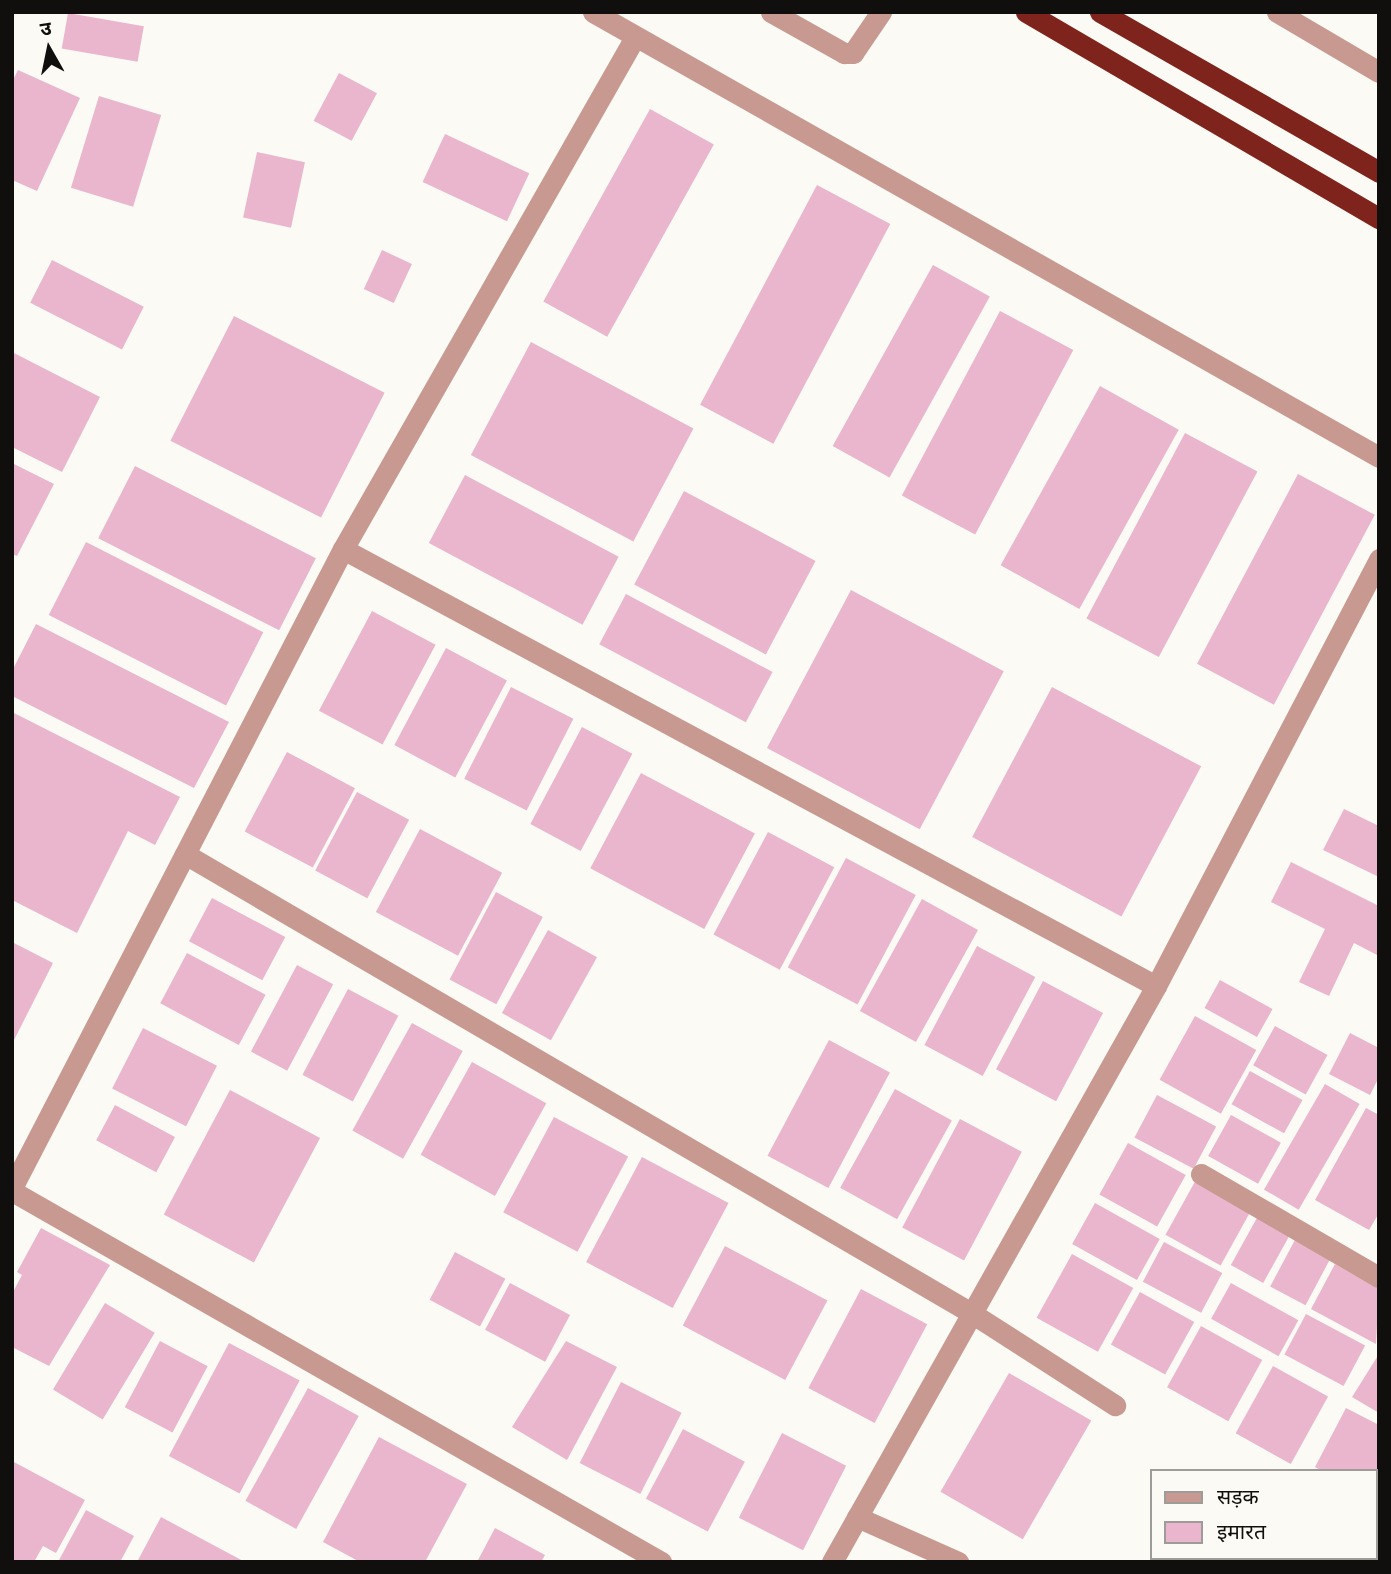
<!DOCTYPE html>
<html>
<head>
<meta charset="utf-8">
<style>
  body { margin:0 }
  #map { position:relative; width:1391px; height:1574px; overflow:hidden; background:#fcfaf4; font-family:"Exo 2","Noto Sans Devanagari",sans-serif }
  div>[style] { position:absolute }
  .building>* { inset:0; background:#e9b6ce; transform-origin:0 0 }
  .minor>* { height:21px; margin:-10.5px; padding:0 10.5px; transform-origin:10.5px; border-radius:10.5px; background:#c79991 }
  .highway>* { height:21px; margin:-10.5px; padding:0 10.5px; transform-origin:10.5px; border-radius:10.5px; background:#7f241c }
  span { translate:-50% -50%; white-space:nowrap; text-align:center; line-height:1.15; -webkit-text-stroke:5px #fcfaf4; paint-order:stroke }
  .frame { position:absolute; inset:0; border:14px solid #100f0d; pointer-events:none }
  .legend { position:absolute; left:1150px; top:1469px; width:228px; height:91px; box-sizing:border-box; background:#fcfaf4; border:2px solid #9e9c98; margin:0; padding:9px 12px; list-style:none; font-size:21px; color:#100f0d }
  .legend li { display:flex; align-items:center; gap:14px; height:35px }
  .legend b { width:35px; border:2px solid #9e9c98 }
  .north { position:absolute; left:14px; top:14px; width:70px; height:70px; -webkit-text-stroke:5px #fcfaf4; paint-order:stroke; rotate:351deg; font-size:19px; font-weight:700; line-height:28px; text-align:center; color:#100f0d }
  .north::after { content:''; display:block; margin:auto; width:24px; height:32px; background:#100f0d; clip-path:polygon(50% 0,100% 100%,50% 72%,0 100%) }
</style>
</head>
<body>
<div id="map">
  <div class="building">
    <div style="left:68px;top:13px;width:77px;height:36px;rotate:10deg"></div>
    <div style="clip-path:polygon(18px 70px,80px 98px,37px 191px,12px 180px,12px 82px)"></div>
    <div style="left:339px;top:73px;width:43px;height:54px;rotate:28deg"></div>
    <div style="left:99px;top:96px;width:65px;height:96px;rotate:17deg"></div>
    <div style="left:650px;top:109px;width:73px;height:220px;rotate:29deg"></div>
    <div style="left:445px;top:134px;width:93px;height:53px;rotate:25deg"></div>
    <div style="left:257px;top:152px;width:49px;height:67px;rotate:12deg"></div>
    <div style="left:817px;top:185px;width:83px;height:249px;rotate:28deg"></div>
    <div style="left:382px;top:250px;width:33px;height:43px;rotate:25deg"></div>
    <div style="left:52px;top:260px;width:103px;height:48px;rotate:27deg"></div>
    <div style="left:933px;top:265px;width:65px;height:207px;rotate:29deg"></div>
    <div style="left:1000px;top:311px;width:83px;height:209px;rotate:28deg"></div>
    <div style="left:234px;top:316px;width:169px;height:140px;rotate:27deg"></div>
    <div style="left:531px;top:342px;width:184px;height:128px;rotate:28deg"></div>
    <div style="clip-path:polygon(12px 352px,100px 397px,62px 472px,12px 447px)"></div>
    <div style="left:1100px;top:386px;width:90px;height:205px;rotate:29deg"></div>
    <div style="left:1185px;top:433px;width:82px;height:210px;rotate:28deg"></div>
    <div style="clip-path:polygon(12px 463px,54px 484px,17px 556px,12px 554px)"></div>
    <div style="left:135px;top:466px;width:203px;height:81px;rotate:27deg"></div>
    <div style="left:1298px;top:474px;width:87px;height:215px;rotate:28deg"></div>
    <div style="left:465px;top:475px;width:174px;height:77px;rotate:28deg"></div>
    <div style="left:684px;top:491px;width:149px;height:106px;rotate:28deg"></div>
    <div style="left:86px;top:542px;width:199px;height:82px;rotate:27deg"></div>
    <div style="left:851px;top:590px;width:173px;height:179px;rotate:28deg"></div>
    <div style="left:626px;top:594px;width:166px;height:57px;rotate:28deg"></div>
    <div style="left:372px;top:611px;width:72px;height:113px;rotate:28deg"></div>
    <div style="clip-path:polygon(36px 624px,229px 722px,194px 788px,12px 696px,12px 671px)"></div>
    <div style="left:446px;top:648px;width:69px;height:110px;rotate:28deg"></div>
    <div style="left:511px;top:687px;width:70px;height:103px;rotate:27deg"></div>
    <div style="left:1052px;top:687px;width:169px;height:170px;rotate:28deg"></div>
    <div style="clip-path:polygon(12px 712px,180px 797px,155px 845px,128px 831px,77px 933px,12px 900px)"></div>
    <div style="left:582px;top:727px;width:57px;height:110px;rotate:28deg"></div>
    <div style="left:287px;top:752px;width:77px;height:90px;rotate:28deg"></div>
    <div style="left:641px;top:773px;width:129px;height:108px;rotate:28deg"></div>
    <div style="left:357px;top:792px;width:59px;height:89px;rotate:28deg"></div>
    <div style="clip-path:polygon(1344px 809px,1379px 826px,1379px 877px,1323px 850px)"></div>
    <div style="left:420px;top:829px;width:93px;height:94px;rotate:28deg"></div>
    <div style="left:768px;top:832px;width:75px;height:116px;rotate:28deg"></div>
    <div style="left:846px;top:858px;width:79px;height:124px;rotate:28deg"></div>
    <div style="clip-path:polygon(1291px 862px,1379px 906px,1379px 956px,1354px 943px,1329px 996px,1299px 982px,1325px 929px,1271px 902px)"></div>
    <div style="left:496px;top:892px;width:53px;height:99px;rotate:28deg"></div>
    <div style="left:212px;top:898px;width:83px;height:49px;rotate:28deg"></div>
    <div style="left:922px;top:899px;width:64px;height:128px;rotate:29deg"></div>
    <div style="left:548px;top:930px;width:56px;height:95px;rotate:29deg"></div>
    <div style="clip-path:polygon(12px 942px,53px 963px,12px 1044px)"></div>
    <div style="left:977px;top:946px;width:66px;height:112px;rotate:28deg"></div>
    <div style="left:187px;top:953px;width:89px;height:57px;rotate:28deg"></div>
    <div style="left:297px;top:965px;width:41px;height:98px;rotate:28deg"></div>
    <div style="left:1220px;top:980px;width:60px;height:32px;rotate:29deg"></div>
    <div style="left:1043px;top:981px;width:68px;height:100px;rotate:28deg"></div>
    <div style="left:348px;top:989px;width:57px;height:97px;rotate:28deg"></div>
    <div style="left:1195px;top:1016px;width:70px;height:73px;rotate:29deg"></div>
    <div style="left:412px;top:1023px;width:58px;height:123px;rotate:29deg"></div>
    <div style="left:1275px;top:1026px;width:60px;height:45px;rotate:29deg"></div>
    <div style="left:143px;top:1028px;width:83px;height:68px;rotate:27deg"></div>
    <div style="clip-path:polygon(1350px 1033px,1379px 1048px,1379px 1077px,1370px 1095px,1329px 1074px)"></div>
    <div style="left:829px;top:1040px;width:69px;height:131px;rotate:28deg"></div>
    <div style="left:472px;top:1062px;width:85px;height:106px;rotate:29deg"></div>
    <div style="left:1250px;top:1071px;width:60px;height:38px;rotate:29deg"></div>
    <div style="left:1325px;top:1084px;width:40px;height:122px;rotate:30deg"></div>
    <div style="left:895px;top:1089px;width:65px;height:113px;rotate:29deg"></div>
    <div style="left:230px;top:1090px;width:102px;height:141px;rotate:28deg"></div>
    <div style="left:1157px;top:1095px;width:67px;height:48px;rotate:28deg"></div>
    <div style="left:115px;top:1105px;width:68px;height:40px;rotate:28deg"></div>
    <div style="clip-path:polygon(1366px 1108px,1379px 1115px,1379px 1213px,1369px 1230px,1315px 1200px)"></div>
    <div style="left:1231px;top:1115px;width:57px;height:47px;rotate:29deg"></div>
    <div style="left:554px;top:1117px;width:84px;height:108px;rotate:28deg"></div>
    <div style="left:960px;top:1119px;width:70px;height:123px;rotate:28deg"></div>
    <div style="left:1128px;top:1143px;width:66px;height:59px;rotate:29deg"></div>
    <div style="left:642px;top:1157px;width:98px;height:119px;rotate:28deg"></div>
    <div style="left:1197px;top:1178px;width:63px;height:65px;rotate:29deg"></div>
    <div style="left:1095px;top:1203px;width:74px;height:47px;rotate:29deg"></div>
    <div style="left:1258px;top:1216px;width:37px;height:56px;rotate:29deg"></div>
    <div style="clip-path:polygon(41px 1228px,110px 1265px,49px 1366px,12px 1347px,12px 1294px,22px 1275px,17px 1272px)"></div>
    <div style="left:1296px;top:1238px;width:40px;height:55px;rotate:28deg"></div>
    <div style="left:1164px;top:1242px;width:66px;height:45px;rotate:28deg"></div>
    <div style="left:725px;top:1246px;width:116px;height:90px;rotate:28deg"></div>
    <div style="left:455px;top:1252px;width:57px;height:54px;rotate:28deg"></div>
    <div style="left:1072px;top:1254px;width:70px;height:73px;rotate:29deg"></div>
    <div style="clip-path:polygon(1335px 1264px,1379px 1289px,1376px 1344px,1311px 1309px)"></div>
    <div style="left:510px;top:1283px;width:68px;height:53px;rotate:28deg"></div>
    <div style="left:1231px;top:1283px;width:77px;height:41px;rotate:29deg"></div>
    <div style="left:861px;top:1289px;width:75px;height:112px;rotate:28deg"></div>
    <div style="left:1140px;top:1292px;width:62px;height:60px;rotate:29deg"></div>
    <div style="left:105px;top:1303px;width:58px;height:101px;rotate:31deg"></div>
    <div style="left:1306px;top:1314px;width:67px;height:46px;rotate:28deg"></div>
    <div style="left:1201px;top:1326px;width:70px;height:70px;rotate:29deg"></div>
    <div style="left:160px;top:1341px;width:54px;height:75px;rotate:28deg"></div>
    <div style="clip-path:polygon(566px 1341px,617px 1367px,567px 1460px,512px 1427px)"></div>
    <div style="left:229px;top:1343px;width:80px;height:128px;rotate:28deg"></div>
    <div style="clip-path:polygon(1379px 1354px,1379px 1413px,1352px 1397px)"></div>
    <div style="left:1273px;top:1366px;width:63px;height:77px;rotate:29deg"></div>
    <div style="left:1009px;top:1373px;width:95px;height:137px;rotate:30deg"></div>
    <div style="left:621px;top:1382px;width:68px;height:91px;rotate:27deg"></div>
    <div style="left:308px;top:1388px;width:58px;height:129px;rotate:29deg"></div>
    <div style="clip-path:polygon(1346px 1408px,1379px 1425px,1379px 1500px,1375px 1471px,1322px 1471px,1315px 1467px)"></div>
    <div style="left:683px;top:1429px;width:70px;height:79px;rotate:28deg"></div>
    <div style="left:782px;top:1433px;width:72px;height:95px;rotate:27deg"></div>
    <div style="clip-path:polygon(379px 1437px,467px 1484px,425px 1562px,360px 1562px,323px 1542px)"></div>
    <div style="clip-path:polygon(12px 1461px,85px 1500px,56px 1553px,43px 1546px,34px 1562px,12px 1562px)"></div>
    <div style="clip-path:polygon(86px 1510px,134px 1536px,120px 1562px,58px 1562px)"></div>
    <div style="clip-path:polygon(161px 1517px,245px 1562px,137px 1562px)"></div>
    <div style="clip-path:polygon(1379px 1518px,1379px 1562px,1358px 1562px,1375px 1558px)"></div>
    <div style="clip-path:polygon(495px 1528px,545px 1555px,541px 1562px,477px 1562px)"></div>
  </div>
  <div class="minor">
    <div style="left:593px;top:12px;width:903px;rotate:29.52deg"></div>
    <div style="left:771px;top:12px;width:84px;rotate:29.3deg"></div>
    <div style="left:844px;top:53px;width:9px"></div>
    <div style="left:853px;top:53px;width:50px;rotate:-55.7deg"></div>
    <div style="left:1277px;top:12px;width:118px;rotate:30.5deg"></div>
    <div style="left:343px;top:549px;width:923px;rotate:28.26deg"></div>
    <div style="left:185px;top:854px;width:912px;rotate:30.27deg"></div>
    <div style="left:973px;top:1314px;width:169px;rotate:32.7deg"></div>
    <div style="left:1201px;top:1174px;width:206px;rotate:30.1deg"></div>
    <div style="left:12px;top:1188px;width:720px;rotate:-62.62deg"></div>
    <div style="left:343px;top:549px;width:589px;rotate:-60.3deg"></div>
    <div style="left:12px;top:1191px;width:748px;rotate:29.75deg"></div>
    <div style="left:857px;top:1517px;width:111px;rotate:24deg"></div>
    <div style="left:832px;top:1562px;width:661px;rotate:-60.64deg"></div>
    <div style="left:1156px;top:986px;width:482px;rotate:-62.4deg"></div>
  </div>
  <div class="highway">
    <div style="left:1026px;top:12px;width:409px;rotate:30.3deg"></div>
    <div style="left:1100px;top:12px;width:322px;rotate:29.8deg"></div>
  </div>
  <div class="frame"></div>
  <ul class="legend">
  <li><b style="height:9px;background:#c79991"></b>सड़क</li>
  <li><b style="height:19px;background:#e9b6ce"></b>इमारत</li>
  </ul>
  <div class="north">उ</div>
</div>
</body>
</html>
